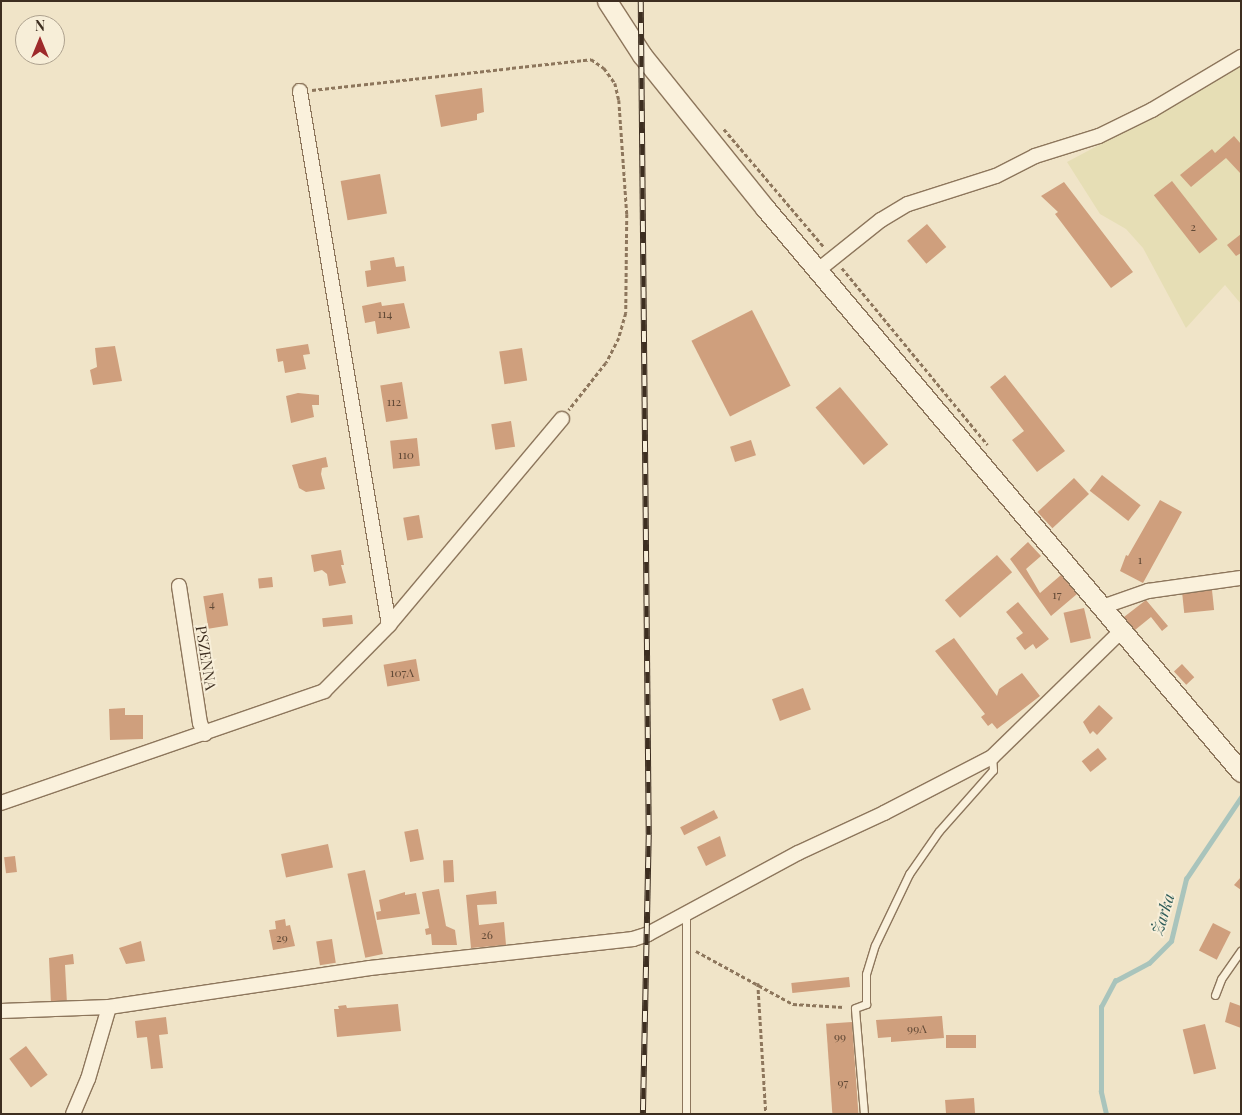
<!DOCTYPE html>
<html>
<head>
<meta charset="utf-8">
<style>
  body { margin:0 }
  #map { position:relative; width:1242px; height:1115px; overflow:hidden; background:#f0e4c8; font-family:"Playfair Display",serif }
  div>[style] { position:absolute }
  .farmland>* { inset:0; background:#e6deb5 }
  .stream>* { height:4.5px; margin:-2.25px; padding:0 2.25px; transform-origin:2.25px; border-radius:2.25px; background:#a9c4bc }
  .building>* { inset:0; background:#cf9f7d; transform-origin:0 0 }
  .path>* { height:2.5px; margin-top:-1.25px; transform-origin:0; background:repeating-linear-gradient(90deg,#8d765c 0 4px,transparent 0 6.5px) }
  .roads { filter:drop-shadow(1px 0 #8d765c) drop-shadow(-1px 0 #8d765c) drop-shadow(0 1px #8d765c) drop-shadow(0 -1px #8d765c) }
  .lane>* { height:7px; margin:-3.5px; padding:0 3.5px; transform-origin:3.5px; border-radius:3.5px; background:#faf1dc }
  .street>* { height:14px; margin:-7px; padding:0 7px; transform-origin:7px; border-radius:7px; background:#faf1dc }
  .secondary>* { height:19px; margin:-9.5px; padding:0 9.5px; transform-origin:9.5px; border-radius:9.5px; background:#faf1dc }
  .rail>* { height:5.5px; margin-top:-2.75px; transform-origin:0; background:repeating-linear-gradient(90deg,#f7eed8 0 11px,#3d2e20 0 22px); box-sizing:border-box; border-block:1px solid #3d2e20 }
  span { translate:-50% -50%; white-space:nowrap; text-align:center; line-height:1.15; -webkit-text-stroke:4px #f7eed8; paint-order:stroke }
  .number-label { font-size:12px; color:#624a37 }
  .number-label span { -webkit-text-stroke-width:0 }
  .street-label { font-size:15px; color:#3d2e20 }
  .water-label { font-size:16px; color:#2f5d5a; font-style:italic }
  .frame { position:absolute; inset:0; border:2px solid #3d2e20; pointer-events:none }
  .north { position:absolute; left:15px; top:15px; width:50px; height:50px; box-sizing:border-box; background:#f7eed8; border:1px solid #ada18e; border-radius:50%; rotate:0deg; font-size:14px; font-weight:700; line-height:20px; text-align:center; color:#3d2e20 }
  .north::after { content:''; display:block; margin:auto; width:18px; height:22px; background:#9e2a2b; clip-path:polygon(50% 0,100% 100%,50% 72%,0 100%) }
</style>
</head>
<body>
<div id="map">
  <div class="farmland">
    <div style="clip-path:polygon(1241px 64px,1241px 304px,1225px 285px,1186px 328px,1143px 248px,1126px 229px,1100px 214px,1067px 162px,1169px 108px)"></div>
  </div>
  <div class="stream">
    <div style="left:1106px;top:1114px;width:23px;rotate:-103deg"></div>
    <div style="left:1101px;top:1092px;width:85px;rotate:-90deg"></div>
    <div style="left:1101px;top:1007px;width:30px;rotate:-62deg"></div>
    <div style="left:1115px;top:981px;width:38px;rotate:-28deg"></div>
    <div style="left:1149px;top:963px;width:31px;rotate:-45deg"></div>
    <div style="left:1171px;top:941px;width:64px;rotate:-76.4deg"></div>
    <div style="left:1186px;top:879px;width:99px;rotate:-56.1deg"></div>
  </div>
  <div class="building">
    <div style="clip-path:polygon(482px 88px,484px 112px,477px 114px,477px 120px,441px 127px,435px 95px)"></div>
    <div style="clip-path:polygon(1234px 136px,1241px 144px,1241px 174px,1226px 158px,1191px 187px,1180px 175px,1212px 149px,1215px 153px)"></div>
    <div style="left:380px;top:174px;width:40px;height:40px;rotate:80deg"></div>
    <div style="left:1172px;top:181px;width:74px;height:23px;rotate:52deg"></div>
    <div style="clip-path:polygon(1064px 182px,1133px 272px,1111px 288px,1055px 214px,1058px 212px,1041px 196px)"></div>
    <div style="left:927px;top:224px;width:30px;height:26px;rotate:50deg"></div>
    <div style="clip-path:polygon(1241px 234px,1241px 253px,1236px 256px,1227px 245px)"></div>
    <div style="clip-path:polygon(394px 257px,396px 267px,404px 266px,406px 281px,367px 287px,365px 271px,371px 270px,370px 261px)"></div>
    <div style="clip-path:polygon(381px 302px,382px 306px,404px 303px,410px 328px,377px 334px,375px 321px,365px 323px,362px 306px)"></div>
    <div style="left:752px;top:310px;width:85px;height:68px;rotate:63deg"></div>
    <div style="clip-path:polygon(308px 344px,310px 354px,303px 355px,306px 369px,285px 373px,283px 361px,278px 362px,276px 349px)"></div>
    <div style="clip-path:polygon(115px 346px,122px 381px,93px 385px,90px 370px,97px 367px,95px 348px)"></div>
    <div style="left:522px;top:348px;width:33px;height:23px;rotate:81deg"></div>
    <div style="clip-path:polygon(1005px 375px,1065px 451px,1037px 472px,1012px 440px,1024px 431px,990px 387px)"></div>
    <div style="left:402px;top:382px;width:37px;height:22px;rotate:81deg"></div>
    <div style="left:840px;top:387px;width:75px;height:32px;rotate:50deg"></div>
    <div style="clip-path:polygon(298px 393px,319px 395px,319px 405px,312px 405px,314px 417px,291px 423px,286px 396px)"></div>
    <div style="left:511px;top:421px;width:26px;height:20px;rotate:81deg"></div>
    <div style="left:417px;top:438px;width:28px;height:27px;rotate:84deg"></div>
    <div style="left:751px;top:440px;width:16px;height:22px;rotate:72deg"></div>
    <div style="clip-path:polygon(326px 457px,328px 467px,322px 468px,321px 474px,325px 489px,306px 492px,299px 488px,292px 465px)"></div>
    <div style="left:1102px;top:475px;width:49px;height:20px;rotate:38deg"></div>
    <div style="left:1074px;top:478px;width:22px;height:50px;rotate:47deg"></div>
    <div style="clip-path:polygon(1160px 500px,1182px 512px,1143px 583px,1120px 571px,1126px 555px,1128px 556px)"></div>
    <div style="left:419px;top:515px;width:23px;height:16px;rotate:80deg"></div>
    <div style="clip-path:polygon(1028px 542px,1041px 556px,1026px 569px,1040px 593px,1061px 575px,1077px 594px,1051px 616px,1010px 559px)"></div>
    <div style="clip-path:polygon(341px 550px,344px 565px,341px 565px,346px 583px,329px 586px,327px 574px,322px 570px,314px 572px,311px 555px)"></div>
    <div style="left:997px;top:555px;width:23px;height:69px;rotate:49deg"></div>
    <div style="left:272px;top:577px;width:10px;height:14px;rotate:84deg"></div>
    <div style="left:1212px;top:590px;width:20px;height:30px;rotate:84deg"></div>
    <div style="left:223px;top:593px;width:33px;height:20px;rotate:81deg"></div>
    <div style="clip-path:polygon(1146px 600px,1168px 626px,1162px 631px,1151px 617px,1135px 630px,1124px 617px)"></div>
    <div style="clip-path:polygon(1018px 602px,1049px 639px,1036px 649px,1033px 644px,1025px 650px,1016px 638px,1023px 633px,1006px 612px)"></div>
    <div style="left:1084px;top:608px;width:31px;height:21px;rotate:77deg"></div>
    <div style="left:352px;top:615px;width:9px;height:30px;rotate:84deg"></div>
    <div style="clip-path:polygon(954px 638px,997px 696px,999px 689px,1022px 673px,1040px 696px,997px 729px,992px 723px,988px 726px,981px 717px,985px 714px,935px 651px)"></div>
    <div style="left:416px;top:659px;width:22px;height:33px;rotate:80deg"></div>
    <div style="left:1182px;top:664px;width:18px;height:11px;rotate:47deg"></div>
    <div style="left:803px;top:688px;width:23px;height:33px;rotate:70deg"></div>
    <div style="clip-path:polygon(1099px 705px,1113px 718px,1097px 735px,1093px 731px,1090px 734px,1083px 722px)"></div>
    <div style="clip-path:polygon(125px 708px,125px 715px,143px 715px,143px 739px,110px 740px,109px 709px)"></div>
    <div style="left:1098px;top:748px;width:14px;height:21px;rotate:51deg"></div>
    <div style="left:714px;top:810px;width:9px;height:38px;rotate:63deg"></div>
    <div style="left:418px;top:829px;width:31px;height:14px;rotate:79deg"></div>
    <div style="clip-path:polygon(720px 836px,726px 856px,706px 866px,697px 847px)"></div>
    <div style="left:328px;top:844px;width:24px;height:48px;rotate:78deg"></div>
    <div style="left:15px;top:856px;width:16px;height:11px;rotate:83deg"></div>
    <div style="left:453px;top:860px;width:22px;height:10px;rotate:87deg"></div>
    <div style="left:365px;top:870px;width:86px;height:18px;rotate:78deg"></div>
    <div style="clip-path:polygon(1241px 877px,1241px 890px,1234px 885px)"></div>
    <div style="clip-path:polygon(439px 889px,446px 926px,455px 930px,457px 945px,432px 945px,431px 934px,426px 935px,425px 929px,429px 928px,422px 892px)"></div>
    <div style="clip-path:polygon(496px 891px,497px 904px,477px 905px,479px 925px,504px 922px,506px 945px,471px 948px,466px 895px)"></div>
    <div style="clip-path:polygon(405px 892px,405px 895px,416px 893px,420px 914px,377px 920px,376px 912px,381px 911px,379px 900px)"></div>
    <div style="clip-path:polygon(285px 919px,286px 926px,290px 925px,295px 946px,273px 950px,269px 930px,276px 929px,275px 921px)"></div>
    <div style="left:1213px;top:923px;width:20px;height:31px;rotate:27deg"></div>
    <div style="left:332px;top:939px;width:24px;height:16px;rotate:81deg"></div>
    <div style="clip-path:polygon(141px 941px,145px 961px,126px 964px,119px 948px)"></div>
    <div style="clip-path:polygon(73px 954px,74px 964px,65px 965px,67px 1004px,51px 1005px,49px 958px)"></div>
    <div style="left:849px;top:977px;width:10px;height:58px;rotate:84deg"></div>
    <div style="clip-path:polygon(1230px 1002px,1241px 1006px,1241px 1028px,1225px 1022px)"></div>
    <div style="clip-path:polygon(398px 1004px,401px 1031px,337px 1037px,334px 1009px,339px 1009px,338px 1006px,346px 1005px,347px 1008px)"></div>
    <div style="clip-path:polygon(942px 1016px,944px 1038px,891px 1042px,891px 1037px,878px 1038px,876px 1020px)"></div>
    <div style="clip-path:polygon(166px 1017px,168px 1034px,159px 1035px,163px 1068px,151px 1069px,147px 1037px,137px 1038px,135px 1021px)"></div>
    <div style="left:852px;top:1022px;width:92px;height:26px;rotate:86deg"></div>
    <div style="left:1205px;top:1024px;width:46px;height:23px;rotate:76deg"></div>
    <div style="left:976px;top:1035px;width:13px;height:30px;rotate:90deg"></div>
    <div style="left:26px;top:1046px;width:36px;height:21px;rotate:53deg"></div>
    <div style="left:974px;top:1098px;width:16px;height:29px;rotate:86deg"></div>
  </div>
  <div class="path">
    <div style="left:312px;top:90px;width:281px;rotate:-6.3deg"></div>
    <div style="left:591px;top:59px;width:16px;rotate:35deg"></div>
    <div style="left:604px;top:68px;width:19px;rotate:54deg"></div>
    <div style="left:615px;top:83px;width:17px;rotate:77deg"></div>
    <div style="left:619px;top:100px;width:114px;rotate:86deg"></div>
    <div style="left:627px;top:214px;width:99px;rotate:90.6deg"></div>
    <div style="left:626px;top:313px;width:26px;rotate:106deg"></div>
    <div style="left:619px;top:338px;width:28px;rotate:117deg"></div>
    <div style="left:606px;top:363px;width:60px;rotate:128.2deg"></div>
    <div style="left:724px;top:129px;width:155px;rotate:49.7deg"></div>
    <div style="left:842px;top:268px;width:229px;rotate:50.5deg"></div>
    <div style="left:696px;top:951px;width:111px;rotate:28.7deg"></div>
    <div style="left:793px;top:1004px;width:51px;rotate:3.4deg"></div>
    <div style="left:758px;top:983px;width:131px;rotate:86.5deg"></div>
  </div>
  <div class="roads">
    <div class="lane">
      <div style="left:1215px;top:995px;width:17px;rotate:-69deg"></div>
      <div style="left:1221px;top:979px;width:35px;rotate:-55deg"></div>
      <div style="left:686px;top:1114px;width:201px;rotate:-90deg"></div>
      <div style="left:864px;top:1114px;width:106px;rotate:-94.9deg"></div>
      <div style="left:855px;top:1008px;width:12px;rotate:-20deg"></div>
      <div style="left:866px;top:1004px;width:30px;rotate:-90deg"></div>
      <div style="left:866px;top:974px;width:30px;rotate:-73deg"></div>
      <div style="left:875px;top:945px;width:79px;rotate:-64.4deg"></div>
      <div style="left:909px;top:874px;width:52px;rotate:-55.1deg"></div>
      <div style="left:939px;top:831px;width:81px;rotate:-48.5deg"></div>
      <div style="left:993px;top:770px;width:13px;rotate:-94deg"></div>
    </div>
    <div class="street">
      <div style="left:300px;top:91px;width:541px;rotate:80.54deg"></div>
      <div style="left:817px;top:271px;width:82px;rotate:-38.6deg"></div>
      <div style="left:881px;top:220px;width:31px;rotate:-31deg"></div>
      <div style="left:908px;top:204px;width:92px;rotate:-17.7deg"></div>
      <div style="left:996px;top:176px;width:44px;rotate:-27.1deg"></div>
      <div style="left:1035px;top:156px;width:67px;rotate:-17.4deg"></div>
      <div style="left:1099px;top:136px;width:59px;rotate:-26.1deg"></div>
      <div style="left:1152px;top:110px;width:104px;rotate:-30.8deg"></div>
      <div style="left:179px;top:586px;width:139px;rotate:81.3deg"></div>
      <div style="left:200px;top:723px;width:12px;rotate:66deg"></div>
      <div style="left:1102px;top:607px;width:49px;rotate:-19.2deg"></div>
      <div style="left:1148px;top:591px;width:94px;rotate:-8deg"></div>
      <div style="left:1px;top:803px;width:342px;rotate:-19.1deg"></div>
      <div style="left:324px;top:691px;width:93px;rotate:-45.4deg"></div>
      <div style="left:389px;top:625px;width:269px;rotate:-50deg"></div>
      <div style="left:1px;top:1011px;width:108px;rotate:-2.1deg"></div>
      <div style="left:109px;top:1007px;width:264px;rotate:-8.5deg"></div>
      <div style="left:370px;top:968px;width:265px;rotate:-6.3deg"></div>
      <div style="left:633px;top:939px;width:16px;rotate:-18deg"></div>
      <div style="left:648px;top:934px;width:170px;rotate:-28.4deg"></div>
      <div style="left:798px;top:853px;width:95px;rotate:-24.9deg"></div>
      <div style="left:884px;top:813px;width:122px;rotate:-27.4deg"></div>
      <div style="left:992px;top:757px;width:180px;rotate:-44.3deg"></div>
      <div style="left:73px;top:1114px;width:38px;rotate:-67deg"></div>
      <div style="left:88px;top:1079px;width:75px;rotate:-73.7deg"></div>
    </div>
    <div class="secondary">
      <div style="left:607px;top:1px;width:64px;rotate:57.1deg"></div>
      <div style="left:642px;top:55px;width:196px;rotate:51.2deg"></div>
      <div style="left:765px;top:208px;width:738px;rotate:49.84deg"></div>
    </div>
  </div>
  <div class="rail">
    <div style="left:641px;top:1px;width:834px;rotate:89.45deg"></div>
    <div style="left:649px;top:835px;width:279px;rotate:91.2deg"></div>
  </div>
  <div class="number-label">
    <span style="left:1193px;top:227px">2</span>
    <span style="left:385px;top:314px">114</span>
    <span style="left:394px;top:402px">112</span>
    <span style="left:406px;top:455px">110</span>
    <span style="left:1140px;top:560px">1</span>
    <span style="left:1057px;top:595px">17</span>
    <span style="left:212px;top:604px">4</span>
    <span style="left:402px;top:673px">107A</span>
    <span style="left:487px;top:935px">26</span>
    <span style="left:282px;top:938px">29</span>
    <span style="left:917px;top:1029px">99A</span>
    <span style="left:840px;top:1037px">99</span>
    <span style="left:843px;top:1083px">97</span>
  </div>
  <div class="street-label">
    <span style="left:206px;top:658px;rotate:81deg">PSZENNA</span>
  </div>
  <div class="water-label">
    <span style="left:1163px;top:914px;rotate:-73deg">Żarka</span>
  </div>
  <div class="frame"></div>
  <div class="north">N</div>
</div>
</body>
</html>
